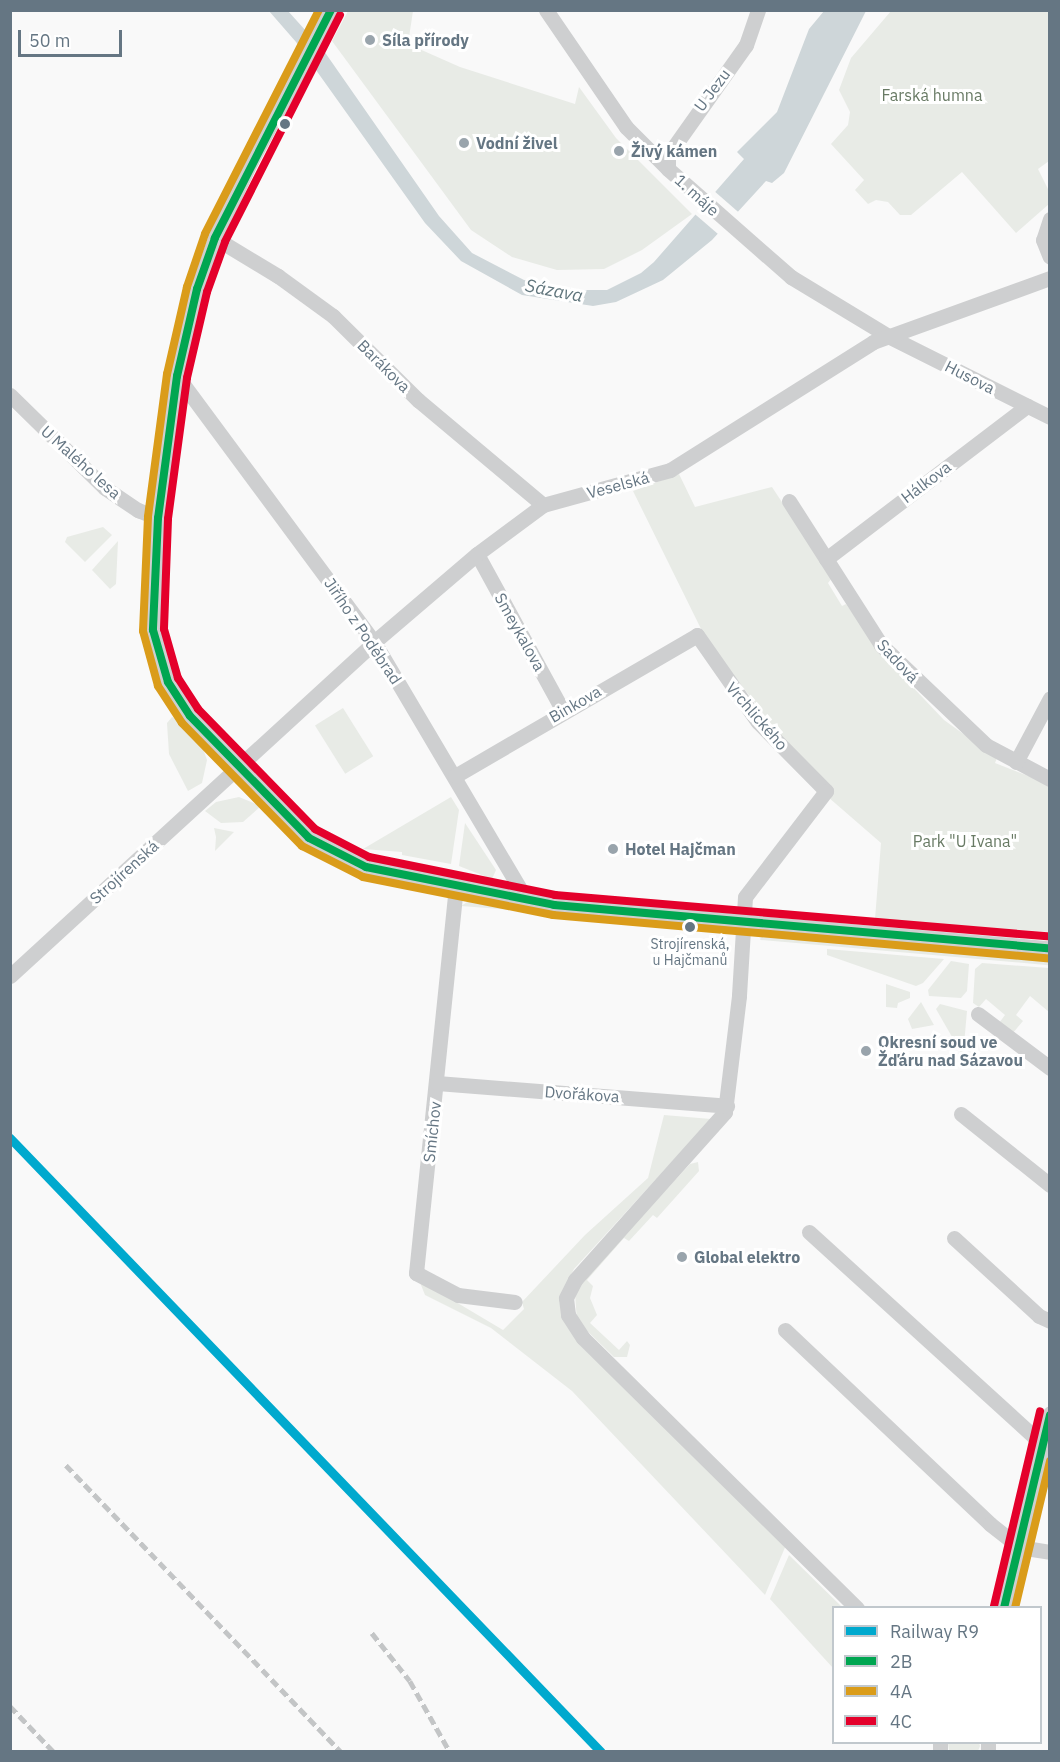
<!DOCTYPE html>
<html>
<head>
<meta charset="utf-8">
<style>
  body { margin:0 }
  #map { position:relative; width:1060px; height:1762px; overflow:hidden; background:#f9f9f9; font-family:"IBM Plex Sans",sans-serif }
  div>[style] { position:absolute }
  .green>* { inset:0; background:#e8ebe6; transform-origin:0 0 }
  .water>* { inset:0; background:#ced6d9 }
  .pier>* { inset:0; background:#f9f9f9; transform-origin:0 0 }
  .minor>* { height:15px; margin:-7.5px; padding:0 7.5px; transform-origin:7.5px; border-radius:7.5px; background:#cecfd0 }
  .rail>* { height:4.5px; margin-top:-2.25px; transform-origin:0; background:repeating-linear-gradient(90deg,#c3c5c6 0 9px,transparent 0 13.5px) }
  .bus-1>* { height:8px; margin:-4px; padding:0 4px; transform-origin:4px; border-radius:4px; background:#00a651 }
  .bus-2>* { height:8px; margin:-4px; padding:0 4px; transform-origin:4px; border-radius:4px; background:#da9c1a }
  .bus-3>* { height:8px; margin:-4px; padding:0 4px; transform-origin:4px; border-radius:4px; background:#e4002b }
  .rail-1>* { height:9px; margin:-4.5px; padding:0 4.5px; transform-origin:4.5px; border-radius:4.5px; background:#00a9ce }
  .dots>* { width:16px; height:16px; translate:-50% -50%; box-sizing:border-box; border:3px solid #fff; border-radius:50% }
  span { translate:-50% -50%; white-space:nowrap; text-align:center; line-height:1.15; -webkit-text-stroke:6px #fff; paint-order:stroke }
  .bus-label { font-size:14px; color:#657683 }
  .poi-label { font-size:16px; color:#657683; font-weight:700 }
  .left { translate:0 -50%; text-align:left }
  .street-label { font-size:16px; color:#657683 }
  .park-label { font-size:16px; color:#687a64 }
  .water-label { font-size:18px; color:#60757c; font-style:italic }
  .frame { position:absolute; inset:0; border:12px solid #657683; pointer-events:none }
  .legend { position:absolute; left:832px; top:1606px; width:210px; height:138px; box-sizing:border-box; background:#fff; border:2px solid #c1c8cd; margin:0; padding:8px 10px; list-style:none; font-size:18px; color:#657683 }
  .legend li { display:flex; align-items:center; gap:12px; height:30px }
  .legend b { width:30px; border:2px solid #c1c8cd }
  .scale { position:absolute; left:18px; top:30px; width:104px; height:27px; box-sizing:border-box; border:3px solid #657683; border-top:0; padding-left:8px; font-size:18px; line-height:21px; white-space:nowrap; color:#657683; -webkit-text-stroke:4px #fff; paint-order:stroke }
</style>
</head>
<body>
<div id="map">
  <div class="green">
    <div style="clip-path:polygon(348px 11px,413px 11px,408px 44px,460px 67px,575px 104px,579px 87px,616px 138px,692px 214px,642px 250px,604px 269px,557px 270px,512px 257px,471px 230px,332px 41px)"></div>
    <div style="clip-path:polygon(891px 11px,1049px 11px,1049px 161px,1038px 169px,1049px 191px,1049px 204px,1016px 233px,962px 172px,911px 215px,900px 215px,888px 202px,876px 200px,868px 204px,855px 190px,864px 180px,831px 144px,848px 125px,850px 112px,839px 90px,851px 58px)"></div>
    <div style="clip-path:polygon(679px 474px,695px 507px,772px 487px,832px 578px,828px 583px,842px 606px,846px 604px,886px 659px,944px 720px,997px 758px,995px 763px,1049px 784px,1049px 932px,875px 919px,881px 843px,828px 797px,707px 641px,633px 491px)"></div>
    <div style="clip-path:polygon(103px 527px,112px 535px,85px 562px,65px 542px,67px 537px)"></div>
    <div style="clip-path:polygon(118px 541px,116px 584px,110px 589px,92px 570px)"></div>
    <div style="left:343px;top:708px;width:57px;height:33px;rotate:58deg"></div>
    <div style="clip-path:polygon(172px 717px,182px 721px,201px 743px,207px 760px,202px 783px,188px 791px,169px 754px,167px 723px)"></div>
    <div style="clip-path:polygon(239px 797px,261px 806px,243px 822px,221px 823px,205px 811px,216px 802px)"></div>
    <div style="clip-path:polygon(451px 797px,459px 810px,451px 864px,402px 855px,402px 852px,363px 849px)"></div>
    <div style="clip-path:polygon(465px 823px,496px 870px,492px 879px,459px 866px)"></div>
    <div style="clip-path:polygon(214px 828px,234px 832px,215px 851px,216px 837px)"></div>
    <div style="clip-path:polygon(472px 899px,550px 911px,550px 913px,461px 906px)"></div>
    <div style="left:761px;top:931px;width:289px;height:9px;rotate:5deg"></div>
    <div style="clip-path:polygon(827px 949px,944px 959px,923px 983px,916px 986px,827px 955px)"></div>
    <div style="clip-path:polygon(951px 961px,969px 964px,967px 991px,961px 998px,929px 996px,928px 990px)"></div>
    <div style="clip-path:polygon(982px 963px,1049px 968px,1049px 1012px,1030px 996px,1016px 1015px,1023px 1021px,1012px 1034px,999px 1023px,1005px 1015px,986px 999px,979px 1007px,973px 1003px,975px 969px)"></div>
    <div style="clip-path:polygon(886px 984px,910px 992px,910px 998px,898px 1003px,897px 1008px,886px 1007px)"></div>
    <div style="clip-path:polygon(921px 1002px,934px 1025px,912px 1029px,908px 1019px)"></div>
    <div style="clip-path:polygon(940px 1004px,967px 1011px,963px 1056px,936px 1009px)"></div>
    <div style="clip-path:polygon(664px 1115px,711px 1119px,574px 1269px,562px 1293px,564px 1321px,580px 1345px,786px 1545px,765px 1595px,572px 1391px,491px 1328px,425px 1295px,419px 1280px,503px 1330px,524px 1309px,522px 1302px,585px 1235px,648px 1178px)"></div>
    <div style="clip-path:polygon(698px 1162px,699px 1171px,657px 1218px,653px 1215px,629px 1241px,624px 1238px,587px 1280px,593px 1286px,590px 1298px,597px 1315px,590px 1323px,619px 1350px,627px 1341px,630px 1345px,627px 1357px,614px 1357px,577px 1321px,575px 1294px,582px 1280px,690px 1164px)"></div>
    <div style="clip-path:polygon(789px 1555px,842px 1607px,834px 1608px,833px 1668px,770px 1599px)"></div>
    <div style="clip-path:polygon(948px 1743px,979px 1743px,980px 1746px,978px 1751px,949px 1751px)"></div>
  </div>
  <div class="water">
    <div style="clip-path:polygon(269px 11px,288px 11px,324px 51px,439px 216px,472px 253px,524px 280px,581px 290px,607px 290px,641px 273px,654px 262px,744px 159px,737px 152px,777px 112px,809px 29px,824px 11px,866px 11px,784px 173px,772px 183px,766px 181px,712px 240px,663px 280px,616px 302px,593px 306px,522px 295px,461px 261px,425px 223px,296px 42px)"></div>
  </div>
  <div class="pier">
    <div style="left:713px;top:190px;width:35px;height:30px;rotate:41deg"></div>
  </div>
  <div class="minor">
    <div style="left:331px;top:10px;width:171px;rotate:117.9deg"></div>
    <div style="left:251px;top:161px;width:85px;rotate:115.1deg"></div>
    <div style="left:215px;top:238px;width:54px;rotate:109.4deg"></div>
    <div style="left:197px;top:289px;width:89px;rotate:102.9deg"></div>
    <div style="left:177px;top:376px;width:143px;rotate:97.6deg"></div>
    <div style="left:158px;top:518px;width:112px;rotate:92.6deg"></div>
    <div style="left:153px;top:630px;width:54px;rotate:73.9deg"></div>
    <div style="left:168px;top:682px;width:40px;rotate:57.1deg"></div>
    <div style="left:190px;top:716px;width:170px;rotate:45.7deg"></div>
    <div style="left:309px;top:838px;width:64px;rotate:27deg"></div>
    <div style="left:366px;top:867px;width:192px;rotate:11.4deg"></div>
    <div style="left:554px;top:905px;width:498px;rotate:5deg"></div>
    <div style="left:546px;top:10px;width:142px;rotate:55.6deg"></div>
    <div style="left:626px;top:127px;width:59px;rotate:45deg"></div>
    <div style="left:668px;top:169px;width:164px;rotate:41.3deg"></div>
    <div style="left:791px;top:277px;width:116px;rotate:31.2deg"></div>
    <div style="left:890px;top:337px;width:179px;rotate:26.6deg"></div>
    <div style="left:668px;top:169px;width:14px;rotate:-90deg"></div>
    <div style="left:668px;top:155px;width:135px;rotate:-54.7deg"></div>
    <div style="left:746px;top:45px;width:37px;rotate:-71deg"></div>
    <div style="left:1050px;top:219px;width:22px;rotate:108deg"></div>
    <div style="left:1043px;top:240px;width:18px;rotate:68deg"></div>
    <div style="left:215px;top:238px;width:74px;rotate:31.1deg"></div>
    <div style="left:278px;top:276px;width:68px;rotate:36deg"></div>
    <div style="left:333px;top:316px;width:120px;rotate:44.7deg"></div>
    <div style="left:418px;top:400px;width:163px;rotate:40deg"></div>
    <div style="left:177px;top:376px;width:331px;rotate:53.5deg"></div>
    <div style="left:374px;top:642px;width:301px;rotate:59.4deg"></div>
    <div style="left:10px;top:395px;width:133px;rotate:44.4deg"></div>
    <div style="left:105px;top:488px;width:40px;rotate:34deg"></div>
    <div style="left:138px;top:510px;width:22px;rotate:22deg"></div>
    <div style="left:789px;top:501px;width:171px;rotate:57.4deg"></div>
    <div style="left:881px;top:645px;width:145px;rotate:43.6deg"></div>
    <div style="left:986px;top:745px;width:72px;rotate:28deg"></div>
    <div style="left:477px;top:554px;width:179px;rotate:61.3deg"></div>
    <div style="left:826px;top:559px;width:253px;rotate:-37.3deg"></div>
    <div style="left:1016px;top:762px;width:72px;rotate:-62deg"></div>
    <div style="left:455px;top:776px;width:280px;rotate:-30.2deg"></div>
    <div style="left:697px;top:635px;width:106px;rotate:55deg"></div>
    <div style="left:758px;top:722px;width:97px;rotate:45.4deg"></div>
    <div style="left:826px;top:791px;width:133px;rotate:127.4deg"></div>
    <div style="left:745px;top:897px;width:99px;rotate:93.5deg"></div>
    <div style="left:739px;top:996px;width:117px;rotate:96.9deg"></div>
    <div style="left:725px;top:1112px;width:225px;rotate:131.8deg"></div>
    <div style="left:575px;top:1280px;width:20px;rotate:117deg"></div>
    <div style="left:566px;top:1298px;width:17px;rotate:83deg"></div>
    <div style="left:568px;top:1315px;width:27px;rotate:57deg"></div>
    <div style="left:583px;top:1338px;width:385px;rotate:44.6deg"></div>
    <div style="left:456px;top:886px;width:389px;rotate:95.9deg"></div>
    <div style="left:416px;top:1273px;width:47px;rotate:27.6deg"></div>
    <div style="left:458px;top:1295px;width:57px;rotate:7deg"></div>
    <div style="left:10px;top:976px;width:494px;rotate:-42.5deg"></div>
    <div style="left:374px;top:642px;width:135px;rotate:-40.5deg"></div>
    <div style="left:477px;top:554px;width:82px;rotate:-36.6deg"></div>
    <div style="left:543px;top:505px;width:132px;rotate:-15.4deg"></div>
    <div style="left:670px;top:470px;width:240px;rotate:-32.2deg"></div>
    <div style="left:873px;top:342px;width:188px;rotate:-19.9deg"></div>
    <div style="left:978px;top:1014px;width:90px;rotate:36.9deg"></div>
    <div style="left:437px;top:1083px;width:291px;rotate:4.5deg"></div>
    <div style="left:961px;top:1114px;width:114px;rotate:38.6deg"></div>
    <div style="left:809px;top:1232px;width:315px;rotate:42.3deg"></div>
    <div style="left:954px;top:1238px;width:115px;rotate:42.5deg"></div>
    <div style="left:1039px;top:1316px;width:12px;rotate:24deg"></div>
    <div style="left:785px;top:1330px;width:282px;rotate:43.4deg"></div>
    <div style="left:990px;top:1524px;width:37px;rotate:38deg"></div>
    <div style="left:1019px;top:1547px;width:31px;rotate:9deg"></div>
    <div style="left:1004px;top:1608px;width:200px;rotate:-76.7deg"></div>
    <div style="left:940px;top:1742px;width:10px;rotate:90deg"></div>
    <div style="left:988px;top:1752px;width:10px;rotate:-90deg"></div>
  </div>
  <div class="rail">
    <div style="left:66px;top:1465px;width:397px;rotate:46.2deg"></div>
    <div style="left:372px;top:1633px;width:61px;rotate:51.6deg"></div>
    <div style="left:410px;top:1681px;width:81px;rotate:60.6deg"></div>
    <div style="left:10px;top:1706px;width:64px;rotate:46.3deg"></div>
  </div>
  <div class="bus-1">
    <div style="left:331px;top:10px;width:256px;rotate:117deg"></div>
    <div style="left:215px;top:238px;width:54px;rotate:109.4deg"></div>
    <div style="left:197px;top:289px;width:89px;rotate:102.9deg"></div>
    <div style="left:177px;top:376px;width:143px;rotate:97.6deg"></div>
    <div style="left:158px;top:518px;width:112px;rotate:92.6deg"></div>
    <div style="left:153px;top:630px;width:54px;rotate:73.9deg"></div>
    <div style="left:168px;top:682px;width:40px;rotate:57.1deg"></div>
    <div style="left:190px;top:716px;width:170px;rotate:45.7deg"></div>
    <div style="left:309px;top:838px;width:64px;rotate:27deg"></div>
    <div style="left:366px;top:867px;width:192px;rotate:11.4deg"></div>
    <div style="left:554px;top:905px;width:498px;rotate:5deg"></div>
    <div style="left:1004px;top:1608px;width:198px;rotate:-76.6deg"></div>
  </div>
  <div class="bus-2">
    <div style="left:319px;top:10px;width:251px;rotate:117deg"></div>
    <div style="left:205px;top:234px;width:56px;rotate:108.8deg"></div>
    <div style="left:187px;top:287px;width:89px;rotate:102.9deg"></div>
    <div style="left:167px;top:374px;width:144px;rotate:97.6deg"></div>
    <div style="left:148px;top:517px;width:114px;rotate:92.5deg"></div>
    <div style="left:143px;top:631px;width:57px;rotate:74.7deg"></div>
    <div style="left:158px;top:686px;width:44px;rotate:57deg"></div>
    <div style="left:182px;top:723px;width:172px;rotate:45.7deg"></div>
    <div style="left:302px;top:846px;width:68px;rotate:26.9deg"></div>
    <div style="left:363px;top:877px;width:194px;rotate:11.3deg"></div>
    <div style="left:553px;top:915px;width:498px;rotate:5deg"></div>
    <div style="left:1015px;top:1608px;width:151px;rotate:-76.6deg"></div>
  </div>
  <div class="bus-3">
    <div style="left:340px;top:15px;width:254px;rotate:116.9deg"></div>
    <div style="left:225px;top:242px;width:53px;rotate:109.8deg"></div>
    <div style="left:207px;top:292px;width:88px;rotate:103.1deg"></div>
    <div style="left:187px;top:378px;width:142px;rotate:97.7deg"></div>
    <div style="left:168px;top:519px;width:110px;rotate:92.1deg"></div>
    <div style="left:164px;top:629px;width:51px;rotate:74.1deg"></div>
    <div style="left:178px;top:678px;width:37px;rotate:57deg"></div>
    <div style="left:198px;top:709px;width:168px;rotate:45.7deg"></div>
    <div style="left:315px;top:829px;width:61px;rotate:27.4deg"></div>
    <div style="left:369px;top:857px;width:190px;rotate:11.5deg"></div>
    <div style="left:555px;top:895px;width:497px;rotate:4.8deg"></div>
    <div style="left:994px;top:1606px;width:200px;rotate:-76.7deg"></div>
  </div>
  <div class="rail-1">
    <div style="left:10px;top:1138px;width:852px;rotate:46.09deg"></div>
  </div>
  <div class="dots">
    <div style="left:370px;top:40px;background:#99a4ac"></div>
    <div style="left:285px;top:124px;background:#657683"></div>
    <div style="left:464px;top:143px;background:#99a4ac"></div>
    <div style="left:619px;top:151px;background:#99a4ac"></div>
    <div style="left:613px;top:849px;background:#99a4ac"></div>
    <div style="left:690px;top:927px;background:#657683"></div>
    <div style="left:866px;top:1051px;background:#99a4ac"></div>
    <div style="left:682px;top:1257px;background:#99a4ac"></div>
  </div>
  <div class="bus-label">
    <span style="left:690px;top:952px">Strojírenská,<br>u Hajčmanů</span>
  </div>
  <div class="poi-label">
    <span class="left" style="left:382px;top:40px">Síla přírody</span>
    <span class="left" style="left:476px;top:143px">Vodní živel</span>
    <span class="left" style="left:631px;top:151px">Živý kámen</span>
    <span class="left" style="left:625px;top:849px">Hotel Hajčman</span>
    <span class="left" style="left:878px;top:1051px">Okresní soud ve<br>Žďáru nad Sázavou</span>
    <span class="left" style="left:694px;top:1257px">Global elektro</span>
  </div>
  <div class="street-label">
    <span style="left:712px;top:90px;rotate:-53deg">U Jezu</span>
    <span style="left:697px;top:195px;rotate:42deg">1. máje</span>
    <span style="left:384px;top:366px;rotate:45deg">Barákova</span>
    <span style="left:970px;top:377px;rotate:27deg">Husova</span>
    <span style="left:81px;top:462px;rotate:42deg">U Malého lesa</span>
    <span style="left:926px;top:482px;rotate:-37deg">Hálkova</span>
    <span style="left:618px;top:485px;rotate:-15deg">Veselská</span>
    <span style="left:363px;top:631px;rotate:56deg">Jiřího z Poděbrad</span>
    <span style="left:520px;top:632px;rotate:61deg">Smeykalova</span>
    <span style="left:898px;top:661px;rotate:47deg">Sadová</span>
    <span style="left:575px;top:704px;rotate:-30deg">Binkova</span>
    <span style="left:757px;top:716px;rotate:49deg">Vrchlického</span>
    <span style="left:124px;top:872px;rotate:-42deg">Strojírenská</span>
    <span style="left:582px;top:1094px;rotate:4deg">Dvořákova</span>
    <span style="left:432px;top:1132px;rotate:-84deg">Smíchov</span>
  </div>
  <div class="park-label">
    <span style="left:932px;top:95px">Farská humna</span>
    <span style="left:965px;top:841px">Park "U Ivana"</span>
  </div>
  <div class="water-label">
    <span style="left:554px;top:291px;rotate:11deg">Sázava</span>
  </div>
  <div class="frame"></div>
  <ul class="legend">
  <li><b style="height:8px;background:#00a9ce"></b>Railway R9</li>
  <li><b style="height:8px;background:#00a651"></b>2B</li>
  <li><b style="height:8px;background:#da9c1a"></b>4A</li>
  <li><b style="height:8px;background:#e4002b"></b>4C</li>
  </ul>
  <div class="scale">50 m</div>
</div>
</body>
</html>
